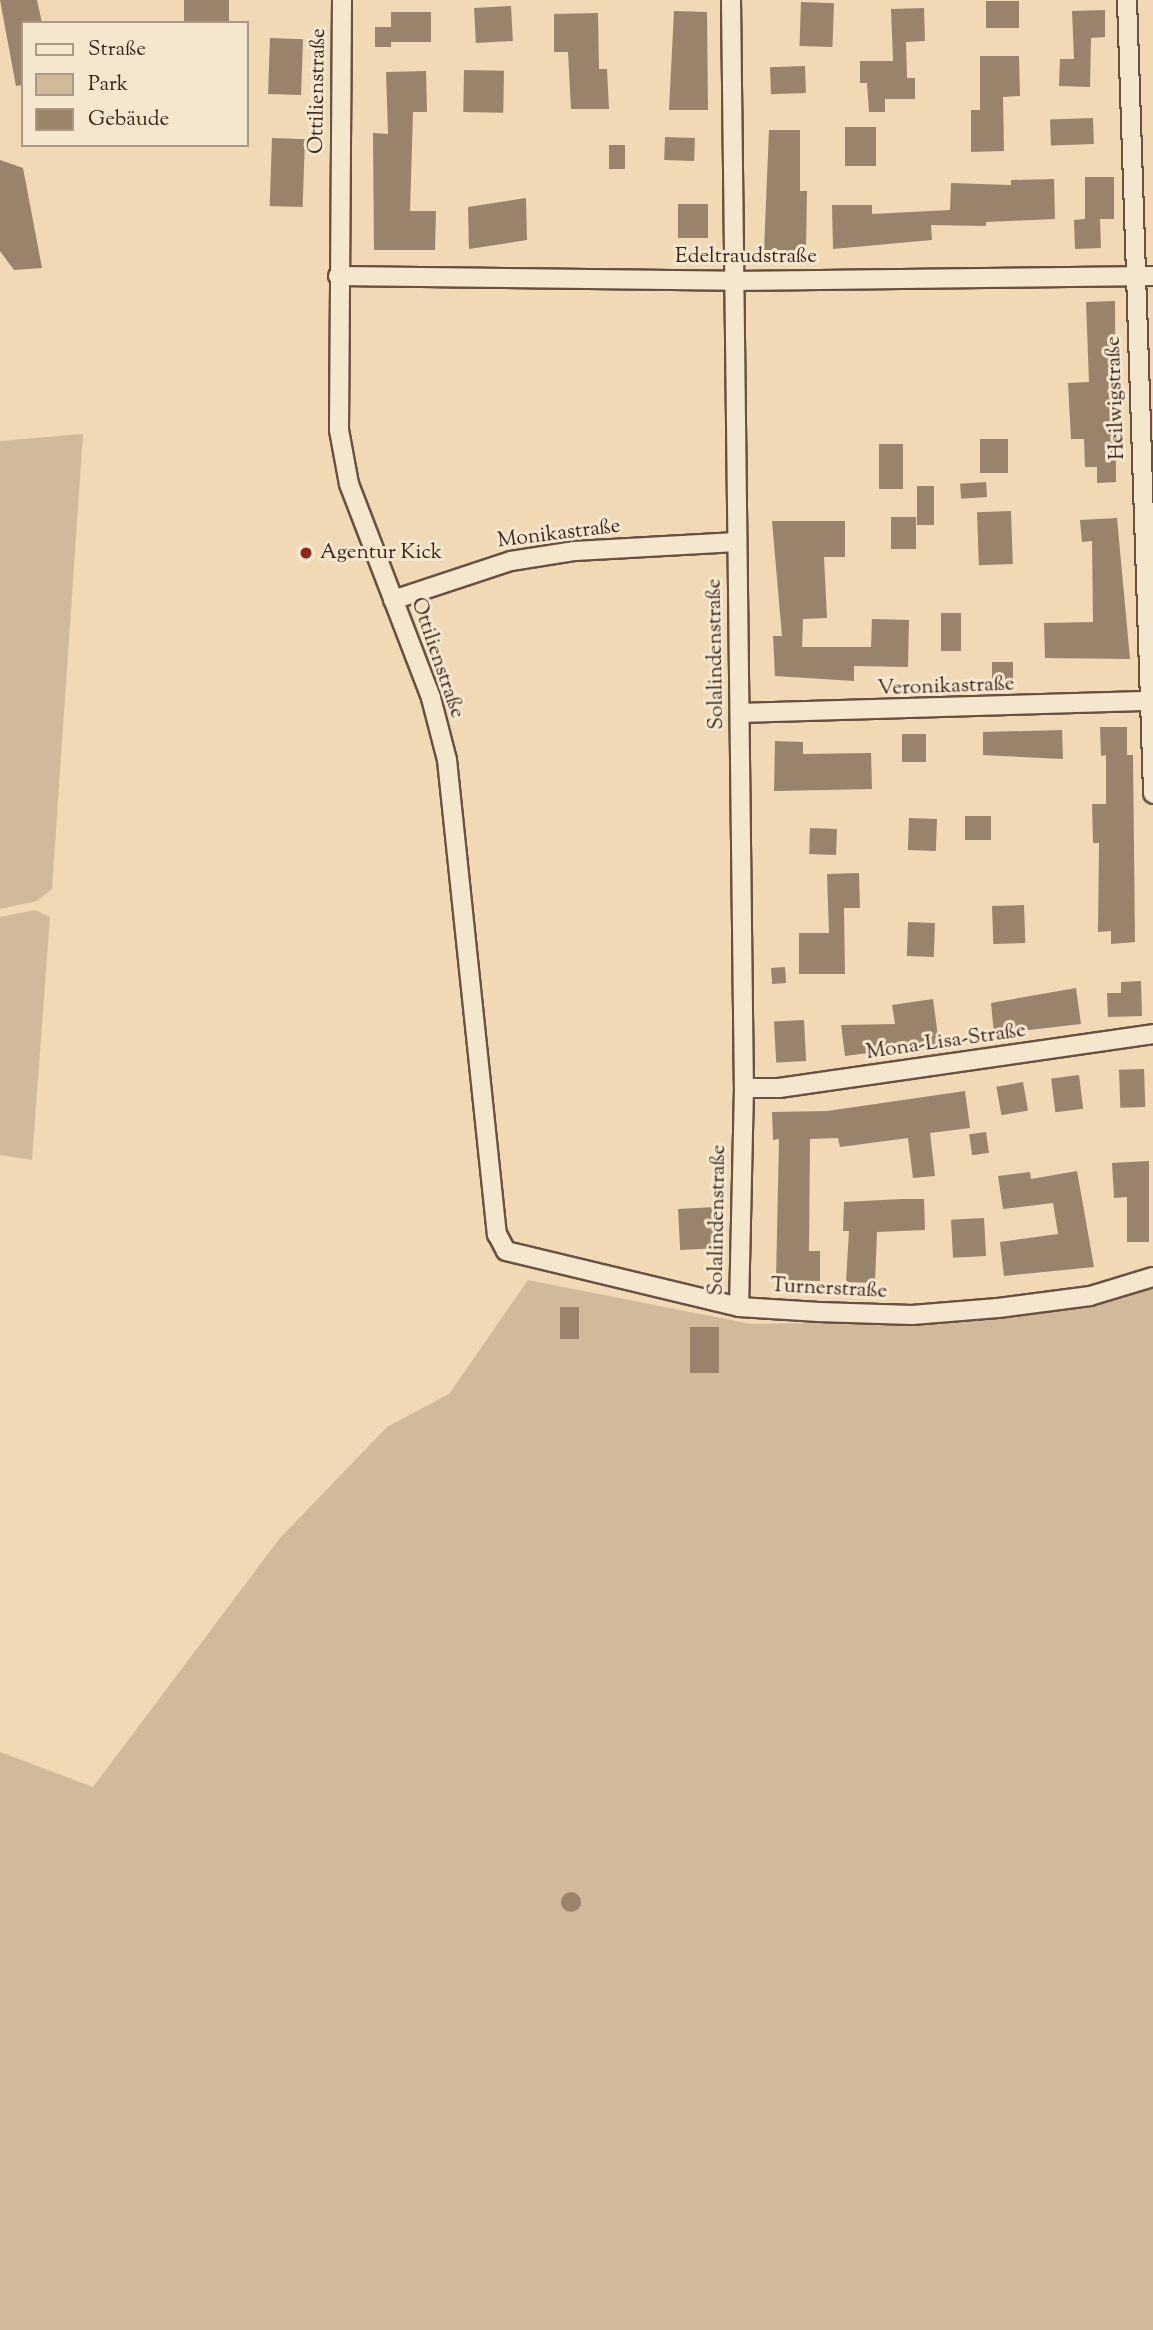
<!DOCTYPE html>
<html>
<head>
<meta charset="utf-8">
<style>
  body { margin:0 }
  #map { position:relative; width:1153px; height:2330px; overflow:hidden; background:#f0d9b4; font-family:"Sorts Mill Goudy",serif }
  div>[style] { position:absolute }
  .green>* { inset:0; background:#d1ba9a }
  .building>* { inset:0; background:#9a836b; transform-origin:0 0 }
  .round { border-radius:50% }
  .roads { filter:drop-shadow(2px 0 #695241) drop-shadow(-2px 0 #695241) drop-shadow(0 2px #695241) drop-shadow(0 -2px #695241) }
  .minor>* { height:18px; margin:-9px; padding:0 9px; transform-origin:9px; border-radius:9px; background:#f5e6ce }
  .dots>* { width:19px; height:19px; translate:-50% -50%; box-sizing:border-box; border:4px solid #f5e6ce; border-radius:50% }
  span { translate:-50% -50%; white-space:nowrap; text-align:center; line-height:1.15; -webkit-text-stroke:6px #f5e6ce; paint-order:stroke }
  .street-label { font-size:21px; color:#3c251b }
  .poi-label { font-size:21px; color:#3c251b }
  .left { translate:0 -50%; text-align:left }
  .legend { position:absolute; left:21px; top:21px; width:228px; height:126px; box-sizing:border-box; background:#f5e6ce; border:2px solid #ab9986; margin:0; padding:9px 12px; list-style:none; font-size:21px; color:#3c251b }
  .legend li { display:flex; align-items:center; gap:14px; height:35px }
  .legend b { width:35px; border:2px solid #ab9986 }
</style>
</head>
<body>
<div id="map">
  <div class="green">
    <div style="clip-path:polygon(83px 434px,52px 889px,37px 901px,0 909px,0 441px)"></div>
    <div style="clip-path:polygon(35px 910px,50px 917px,32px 1160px,0 1155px,0 917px)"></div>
    <div style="clip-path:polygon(528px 1280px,751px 1324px,972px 1320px,1089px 1305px,1153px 1283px,1153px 2330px,0 2330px,0 1752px,93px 1787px,280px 1538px,387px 1427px,449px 1394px)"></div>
  </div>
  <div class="building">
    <div style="clip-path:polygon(0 0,37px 0,42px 23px,23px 23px,23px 85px,16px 86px)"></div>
    <div style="left:184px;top:0;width:45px;height:23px"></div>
    <div style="left:986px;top:1px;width:33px;height:27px"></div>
    <div style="left:801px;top:2px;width:33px;height:44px;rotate:2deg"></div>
    <div style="left:511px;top:6px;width:35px;height:37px;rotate:87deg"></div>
    <div style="clip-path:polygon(924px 8px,925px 41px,906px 42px,907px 78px,915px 78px,915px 99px,885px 99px,885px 112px,869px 112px,867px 83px,860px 83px,860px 61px,893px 61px,891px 9px)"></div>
    <div style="clip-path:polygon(1105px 10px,1105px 37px,1091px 38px,1090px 87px,1059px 86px,1060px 59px,1074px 59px,1072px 11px)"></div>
    <div style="clip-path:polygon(674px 11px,707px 12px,708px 110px,669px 110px)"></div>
    <div style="clip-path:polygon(391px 12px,431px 12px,431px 42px,391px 42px,391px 47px,375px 47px,375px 27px,391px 27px)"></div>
    <div style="clip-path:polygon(598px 13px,599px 69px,607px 69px,609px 109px,571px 109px,568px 52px,554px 52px,554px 14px)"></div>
    <div style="left:270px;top:38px;width:33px;height:56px;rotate:2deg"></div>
    <div style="clip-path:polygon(980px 56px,1019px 56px,1020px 96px,1003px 97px,1004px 151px,971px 152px,971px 110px,980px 110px)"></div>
    <div style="left:805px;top:66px;width:27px;height:35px;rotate:88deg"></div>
    <div style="left:464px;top:70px;width:40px;height:42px;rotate:1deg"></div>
    <div style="clip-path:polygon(426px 71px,427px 112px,413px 112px,410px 211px,436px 211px,435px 250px,374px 250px,373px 133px,388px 134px,386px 72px)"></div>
    <div style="left:1093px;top:118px;width:26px;height:43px;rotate:88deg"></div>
    <div style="left:845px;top:127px;width:31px;height:39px"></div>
    <div style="clip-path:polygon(769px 130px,800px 130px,800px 191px,807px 191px,806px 251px,764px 250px)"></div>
    <div style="left:665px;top:137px;width:30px;height:23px;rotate:2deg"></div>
    <div style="left:272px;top:138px;width:33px;height:68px;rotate:2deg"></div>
    <div style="left:609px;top:145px;width:16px;height:24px"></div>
    <div style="clip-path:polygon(0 160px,23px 168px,42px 268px,14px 270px,0 251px)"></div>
    <div style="clip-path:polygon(1085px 177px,1114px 177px,1114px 219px,1100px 219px,1101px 248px,1075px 249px,1074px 220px,1085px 219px)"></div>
    <div style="clip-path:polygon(1054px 179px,1055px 219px,986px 222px,986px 226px,931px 225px,932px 240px,833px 249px,832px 205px,872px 205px,872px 214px,950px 210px,951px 183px,1011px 185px,1011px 180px)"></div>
    <div style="clip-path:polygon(526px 198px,527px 240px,469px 249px,468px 207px)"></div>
    <div style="left:678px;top:204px;width:30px;height:34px"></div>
    <div style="clip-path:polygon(1115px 301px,1116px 482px,1097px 483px,1097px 467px,1085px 467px,1084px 439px,1071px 439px,1068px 383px,1089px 382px,1086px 302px)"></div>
    <div style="left:980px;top:439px;width:28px;height:34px"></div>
    <div style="left:879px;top:444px;width:24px;height:45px"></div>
    <div style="left:986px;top:482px;width:15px;height:26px;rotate:86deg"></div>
    <div style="left:917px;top:486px;width:17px;height:39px"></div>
    <div style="left:1011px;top:511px;width:53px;height:34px;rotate:88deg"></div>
    <div style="left:891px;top:517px;width:25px;height:32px"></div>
    <div style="clip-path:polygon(1117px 518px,1130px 659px,1045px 658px,1044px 623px,1093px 622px,1092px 541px,1082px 542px,1080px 520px)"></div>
    <div style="clip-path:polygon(772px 521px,845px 521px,845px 557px,824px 557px,827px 618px,803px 619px,802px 647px,871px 647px,872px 619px,909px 620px,908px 667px,854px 666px,854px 681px,775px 676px,773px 636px,782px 636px)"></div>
    <div style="left:941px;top:613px;width:20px;height:38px"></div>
    <div style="left:992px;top:662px;width:21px;height:26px"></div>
    <div style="clip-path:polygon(1100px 727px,1127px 727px,1127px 755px,1133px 755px,1135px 942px,1111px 944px,1111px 931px,1098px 932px,1099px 843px,1093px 843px,1092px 804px,1106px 804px,1106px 755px,1101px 756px)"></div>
    <div style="clip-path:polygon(1062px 730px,1063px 759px,983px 755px,983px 732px)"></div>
    <div style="left:902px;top:734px;width:24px;height:28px"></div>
    <div style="clip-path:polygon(775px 741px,803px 742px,803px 754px,871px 753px,872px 789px,774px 791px)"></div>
    <div style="left:965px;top:816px;width:26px;height:24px"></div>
    <div style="left:909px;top:818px;width:28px;height:32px;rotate:2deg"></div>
    <div style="left:810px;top:828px;width:27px;height:26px;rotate:2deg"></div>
    <div style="clip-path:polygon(859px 873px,860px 908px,844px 908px,845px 974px,799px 974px,799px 933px,829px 933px,827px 874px)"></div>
    <div style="left:1024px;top:905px;width:38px;height:32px;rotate:88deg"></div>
    <div style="left:908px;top:922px;width:27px;height:34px;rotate:2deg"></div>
    <div style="left:785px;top:967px;width:16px;height:14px;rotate:86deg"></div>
    <div style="clip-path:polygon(1141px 981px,1142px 1016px,1108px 1017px,1107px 993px,1121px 993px,1121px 982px)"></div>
    <div style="clip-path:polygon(1076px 988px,1081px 1024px,994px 1034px,991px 1003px)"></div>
    <div style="clip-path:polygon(933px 999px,939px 1044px,845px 1056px,841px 1025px,895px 1024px,892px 1005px)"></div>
    <div style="left:804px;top:1020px;width:41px;height:30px;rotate:87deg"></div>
    <div style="left:1144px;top:1069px;width:38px;height:25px;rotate:88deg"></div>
    <div style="left:1079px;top:1075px;width:34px;height:28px;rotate:83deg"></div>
    <div style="left:1023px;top:1082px;width:29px;height:27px;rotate:80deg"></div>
    <div style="clip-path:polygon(965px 1091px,970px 1128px,930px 1133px,935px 1176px,913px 1178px,908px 1138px,840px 1147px,838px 1138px,810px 1139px,809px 1251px,820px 1251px,820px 1281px,776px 1280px,779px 1139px,773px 1140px,772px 1112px,827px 1111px)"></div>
    <div style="left:986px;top:1132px;width:21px;height:17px;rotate:82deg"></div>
    <div style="clip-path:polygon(1149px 1161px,1149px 1242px,1127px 1242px,1127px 1197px,1114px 1198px,1112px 1163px)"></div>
    <div style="clip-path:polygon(1077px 1171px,1094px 1267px,1004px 1276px,1000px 1242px,1058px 1234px,1053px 1203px,1003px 1209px,998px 1176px,1030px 1172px,1031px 1179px)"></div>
    <div style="clip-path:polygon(902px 1199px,924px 1199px,925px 1230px,877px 1232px,875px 1283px,846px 1282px,849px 1231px,843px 1231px,844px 1202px)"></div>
    <div style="left:715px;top:1207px;width:41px;height:37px;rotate:87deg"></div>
    <div style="left:984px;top:1218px;width:38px;height:33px;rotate:87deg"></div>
    <div style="left:560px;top:1307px;width:19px;height:32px"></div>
    <div style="left:690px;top:1327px;width:29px;height:46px"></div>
    <div class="round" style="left:561px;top:1892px;width:20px;height:20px"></div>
  </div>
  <div class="roads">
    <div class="minor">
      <div style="left:342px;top:0;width:430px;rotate:90.4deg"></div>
      <div style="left:339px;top:430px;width:55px;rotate:79.5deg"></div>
      <div style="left:349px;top:484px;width:229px;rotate:69deg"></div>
      <div style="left:431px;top:698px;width:64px;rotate:75.5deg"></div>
      <div style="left:447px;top:760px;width:477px;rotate:84deg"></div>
      <div style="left:497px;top:1234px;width:19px;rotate:62deg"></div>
      <div style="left:506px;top:1251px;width:240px;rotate:13.5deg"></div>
      <div style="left:739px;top:1307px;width:80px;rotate:3.6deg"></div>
      <div style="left:819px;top:1312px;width:93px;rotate:1.8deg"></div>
      <div style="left:912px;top:1315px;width:86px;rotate:-4.7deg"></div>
      <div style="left:998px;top:1308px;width:93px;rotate:-7.4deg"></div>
      <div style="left:1090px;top:1296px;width:66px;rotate:-16.8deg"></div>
      <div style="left:731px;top:0;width:1088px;rotate:89.32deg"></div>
      <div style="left:744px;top:1088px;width:219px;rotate:91.3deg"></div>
      <div style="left:1127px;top:0;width:794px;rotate:88.12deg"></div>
      <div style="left:338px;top:276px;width:396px;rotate:0.7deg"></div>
      <div style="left:734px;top:281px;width:419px;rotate:-0.7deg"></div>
      <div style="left:393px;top:600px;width:124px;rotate:-18.3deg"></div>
      <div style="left:511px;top:561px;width:65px;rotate:-8.9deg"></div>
      <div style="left:575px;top:551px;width:162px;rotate:-3.2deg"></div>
      <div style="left:740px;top:713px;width:413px;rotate:-1.7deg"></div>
      <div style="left:744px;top:1088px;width:35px"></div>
      <div style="left:779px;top:1088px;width:378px;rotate:-8.2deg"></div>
    </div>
  </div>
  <div class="dots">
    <div style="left:306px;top:553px;background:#8f2418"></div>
  </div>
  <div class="street-label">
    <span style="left:318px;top:91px;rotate:-89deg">Ottilienstraße</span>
    <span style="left:746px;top:257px">Edeltraudstraße</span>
    <span style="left:1116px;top:398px;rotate:-92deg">Heilwigstraße</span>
    <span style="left:559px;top:534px;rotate:-7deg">Monikastraße</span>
    <span style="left:716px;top:654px;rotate:-91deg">Solalindenstraße</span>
    <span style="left:437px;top:658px;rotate:71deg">Ottilienstraße</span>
    <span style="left:946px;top:687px;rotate:-2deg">Veronikastraße</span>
    <span style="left:946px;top:1042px;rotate:-8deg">Mona-Lisa-Straße</span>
    <span style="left:718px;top:1220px;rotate:-89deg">Solalindenstraße</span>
    <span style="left:829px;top:1289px;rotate:3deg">Turnerstraße</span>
  </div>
  <div class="poi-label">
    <span class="left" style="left:320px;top:553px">Agentur Kick</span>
  </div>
  <ul class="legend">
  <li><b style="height:9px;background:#f5e6ce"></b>Straße</li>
  <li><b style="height:19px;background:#d1ba9a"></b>Park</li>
  <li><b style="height:19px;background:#9a836b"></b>Gebäude</li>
  </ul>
</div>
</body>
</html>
